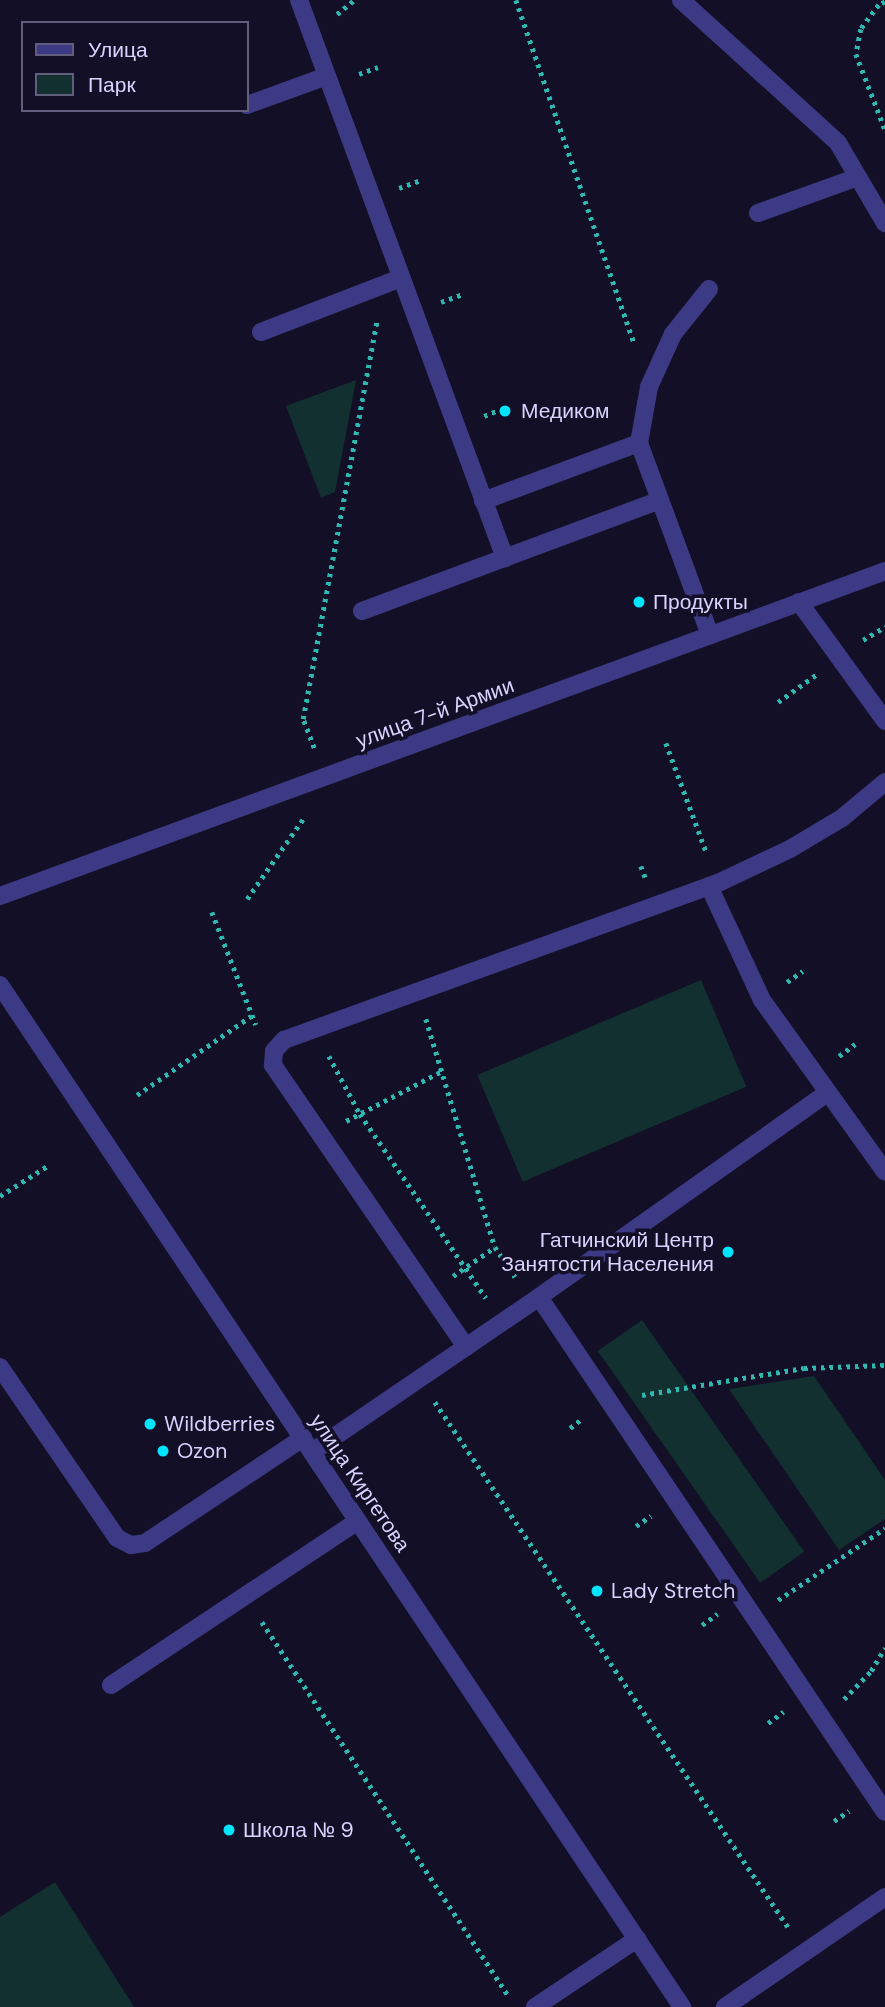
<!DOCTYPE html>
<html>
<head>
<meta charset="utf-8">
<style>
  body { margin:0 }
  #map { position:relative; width:885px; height:2007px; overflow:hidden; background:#130f26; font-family:"DM Sans",sans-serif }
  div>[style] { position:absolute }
  .green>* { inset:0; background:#12302f; transform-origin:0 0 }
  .path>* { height:4.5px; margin-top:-2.25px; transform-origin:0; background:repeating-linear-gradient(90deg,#2fb8b0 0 3.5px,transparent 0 8.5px) }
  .service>* { height:18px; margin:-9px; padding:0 9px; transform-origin:9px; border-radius:9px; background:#3d3a85 }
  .minor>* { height:18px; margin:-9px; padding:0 9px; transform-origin:9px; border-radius:9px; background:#3d3a85 }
  .tertiary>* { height:18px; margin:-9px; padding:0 9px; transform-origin:9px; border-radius:9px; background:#3d3a85 }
  .dots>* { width:19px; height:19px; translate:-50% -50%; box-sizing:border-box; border:4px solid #130f26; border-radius:50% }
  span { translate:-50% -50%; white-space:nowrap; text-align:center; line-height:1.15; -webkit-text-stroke:7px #130f26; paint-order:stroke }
  .poi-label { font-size:21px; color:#d9d4ff }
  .left { translate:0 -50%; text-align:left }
  .right { translate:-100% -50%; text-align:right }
  .street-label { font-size:21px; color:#d9d4ff }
  .legend { position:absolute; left:21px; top:21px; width:228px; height:91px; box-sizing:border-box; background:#130f26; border:2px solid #625e7d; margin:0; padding:9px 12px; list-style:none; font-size:21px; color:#d9d4ff }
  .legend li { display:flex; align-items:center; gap:14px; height:35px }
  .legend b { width:35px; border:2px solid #625e7d }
</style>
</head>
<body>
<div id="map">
  <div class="green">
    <div style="clip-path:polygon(356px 380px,335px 492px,321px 498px,286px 406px)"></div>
    <div style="left:701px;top:980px;width:116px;height:243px;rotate:67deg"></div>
    <div style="left:642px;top:1320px;width:283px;height:54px;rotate:55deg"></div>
    <div style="clip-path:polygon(814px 1376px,885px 1480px,885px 1519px,839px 1550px,729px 1389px)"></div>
    <div style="clip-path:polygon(55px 1882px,134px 2007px,0 2007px,0 1917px)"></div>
  </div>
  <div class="path">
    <div style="left:516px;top:0;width:363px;rotate:71deg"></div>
    <div style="left:885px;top:2px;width:7px;rotate:153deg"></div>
    <div style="left:879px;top:5px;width:30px;rotate:127deg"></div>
    <div style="left:861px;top:29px;width:25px;rotate:101deg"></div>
    <div style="left:856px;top:54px;width:80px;rotate:68.9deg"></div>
    <div style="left:337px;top:14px;width:22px;rotate:-39deg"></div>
    <div style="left:359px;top:74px;width:20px;rotate:-20deg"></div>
    <div style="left:399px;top:188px;width:23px;rotate:-20deg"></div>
    <div style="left:441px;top:302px;width:23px;rotate:-20deg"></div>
    <div style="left:484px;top:416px;width:24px;rotate:-22deg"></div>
    <div style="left:863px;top:640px;width:26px;rotate:-31deg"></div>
    <div style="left:778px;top:702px;width:48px;rotate:-35.7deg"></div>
    <div style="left:666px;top:743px;width:118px;rotate:69.7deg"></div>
    <div style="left:314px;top:748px;width:31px;rotate:-111deg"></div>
    <div style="left:303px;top:719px;width:405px;rotate:-79.5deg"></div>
    <div style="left:641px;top:866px;width:14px;rotate:69deg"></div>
    <div style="left:247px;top:899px;width:98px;rotate:-55deg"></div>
    <div style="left:212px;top:912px;width:121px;rotate:68.7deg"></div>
    <div style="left:787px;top:982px;width:19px;rotate:-35deg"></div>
    <div style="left:426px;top:1019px;width:238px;rotate:73.2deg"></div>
    <div style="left:495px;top:1247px;width:36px;rotate:56deg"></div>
    <div style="left:329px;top:1056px;width:66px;rotate:61.9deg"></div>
    <div style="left:360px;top:1114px;width:223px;rotate:55.6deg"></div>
    <div style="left:839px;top:1056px;width:20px;rotate:-37deg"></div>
    <div style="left:137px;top:1095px;width:139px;rotate:-34.7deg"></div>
    <div style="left:346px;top:1121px;width:108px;rotate:-27.5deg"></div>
    <div style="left:0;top:1196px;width:58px;rotate:-32.3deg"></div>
    <div style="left:453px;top:1276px;width:51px;rotate:-34.6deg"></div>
    <div style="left:642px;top:1395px;width:164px;rotate:-9.5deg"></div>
    <div style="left:804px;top:1368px;width:81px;rotate:-2.1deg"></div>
    <div style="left:435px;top:1402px;width:633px;rotate:56.08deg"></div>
    <div style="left:570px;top:1428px;width:16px;rotate:-38deg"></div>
    <div style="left:636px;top:1526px;width:18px;rotate:-34deg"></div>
    <div style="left:778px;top:1600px;width:129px;rotate:-33.9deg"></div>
    <div style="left:262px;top:1622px;width:447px;rotate:56.6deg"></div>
    <div style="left:702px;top:1625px;width:19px;rotate:-36deg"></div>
    <div style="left:844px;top:1699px;width:39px;rotate:-46deg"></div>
    <div style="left:871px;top:1671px;width:27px;rotate:-59deg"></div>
    <div style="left:768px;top:1723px;width:19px;rotate:-36deg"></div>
    <div style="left:834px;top:1821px;width:18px;rotate:-34deg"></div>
  </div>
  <div class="service">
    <div style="left:299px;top:0;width:595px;rotate:69.74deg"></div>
    <div style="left:681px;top:0;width:212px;rotate:42.3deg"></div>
    <div style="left:838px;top:143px;width:93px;rotate:59.6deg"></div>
    <div style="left:247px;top:105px;width:85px;rotate:-19.9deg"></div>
    <div style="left:758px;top:213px;width:106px;rotate:-19.8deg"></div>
    <div style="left:709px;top:289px;width:58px;rotate:128.7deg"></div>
    <div style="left:673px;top:334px;width:58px;rotate:114.4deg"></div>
    <div style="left:649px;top:387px;width:57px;rotate:100.1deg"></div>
    <div style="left:639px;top:443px;width:205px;rotate:69.7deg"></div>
    <div style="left:261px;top:332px;width:150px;rotate:-21.1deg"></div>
    <div style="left:483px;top:501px;width:166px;rotate:-20.4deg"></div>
    <div style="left:362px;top:611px;width:318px;rotate:-20.4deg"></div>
    <div style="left:709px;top:886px;width:126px;rotate:65.1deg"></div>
    <div style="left:762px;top:1000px;width:211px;rotate:54.4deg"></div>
    <div style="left:539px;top:1297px;width:354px;rotate:-35.3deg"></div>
    <div style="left:466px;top:1347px;width:342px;rotate:-124.4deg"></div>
    <div style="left:273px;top:1065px;width:14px;rotate:-86deg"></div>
    <div style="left:274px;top:1051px;width:15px;rotate:-48deg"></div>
    <div style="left:284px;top:1040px;width:462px;rotate:-19.9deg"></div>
    <div style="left:718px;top:883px;width:80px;rotate:-25.3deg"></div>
    <div style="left:790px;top:849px;width:61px;rotate:-30.8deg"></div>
    <div style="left:842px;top:818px;width:56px;rotate:-39.9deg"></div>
    <div style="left:0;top:1367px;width:207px;rotate:55.6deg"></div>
    <div style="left:117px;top:1538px;width:16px;rotate:27deg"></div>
    <div style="left:131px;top:1545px;width:14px;rotate:-8deg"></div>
    <div style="left:145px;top:1543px;width:190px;rotate:-33.6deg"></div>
    <div style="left:312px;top:1452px;width:275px;rotate:-34.3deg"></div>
    <div style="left:539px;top:1297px;width:620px;rotate:56.11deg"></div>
    <div style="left:111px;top:1685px;width:296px;rotate:-33.6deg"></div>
    <div style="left:535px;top:2007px;width:123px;rotate:-33.7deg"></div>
    <div style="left:725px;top:2007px;width:194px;rotate:-34.5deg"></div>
  </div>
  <div class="minor">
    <div style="left:799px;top:602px;width:147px;rotate:54.1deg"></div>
    <div style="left:0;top:985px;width:1229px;rotate:56.28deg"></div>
  </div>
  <div class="tertiary">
    <div style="left:0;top:896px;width:943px;rotate:-20.16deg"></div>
  </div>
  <div class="dots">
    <div style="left:505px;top:411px;background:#00e5ff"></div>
    <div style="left:639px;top:602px;background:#00e5ff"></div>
    <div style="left:728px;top:1252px;background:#00e5ff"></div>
    <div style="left:150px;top:1424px;background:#00e5ff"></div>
    <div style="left:163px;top:1451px;background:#00e5ff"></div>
    <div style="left:597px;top:1591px;background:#00e5ff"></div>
    <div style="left:229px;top:1830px;background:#00e5ff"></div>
  </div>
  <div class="poi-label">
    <span class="left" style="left:521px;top:411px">Медиком</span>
    <span class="left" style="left:653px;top:602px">Продукты</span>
    <span class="right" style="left:714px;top:1252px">Гатчинский Центр<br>Занятости Населения</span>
    <span class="left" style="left:164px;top:1424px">Wildberries</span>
    <span class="left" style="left:177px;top:1451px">Ozon</span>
    <span class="left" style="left:611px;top:1591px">Lady Stretch</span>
    <span class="left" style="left:243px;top:1830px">Школа № 9</span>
  </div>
  <div class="street-label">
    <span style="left:435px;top:713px;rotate:-20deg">улица 7-й Армии</span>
    <span style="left:360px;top:1483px;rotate:56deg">улица Киргетова</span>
  </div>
  <ul class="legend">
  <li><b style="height:9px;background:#3d3a85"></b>Улица</li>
  <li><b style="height:19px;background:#12302f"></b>Парк</li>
  </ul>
</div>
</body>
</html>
